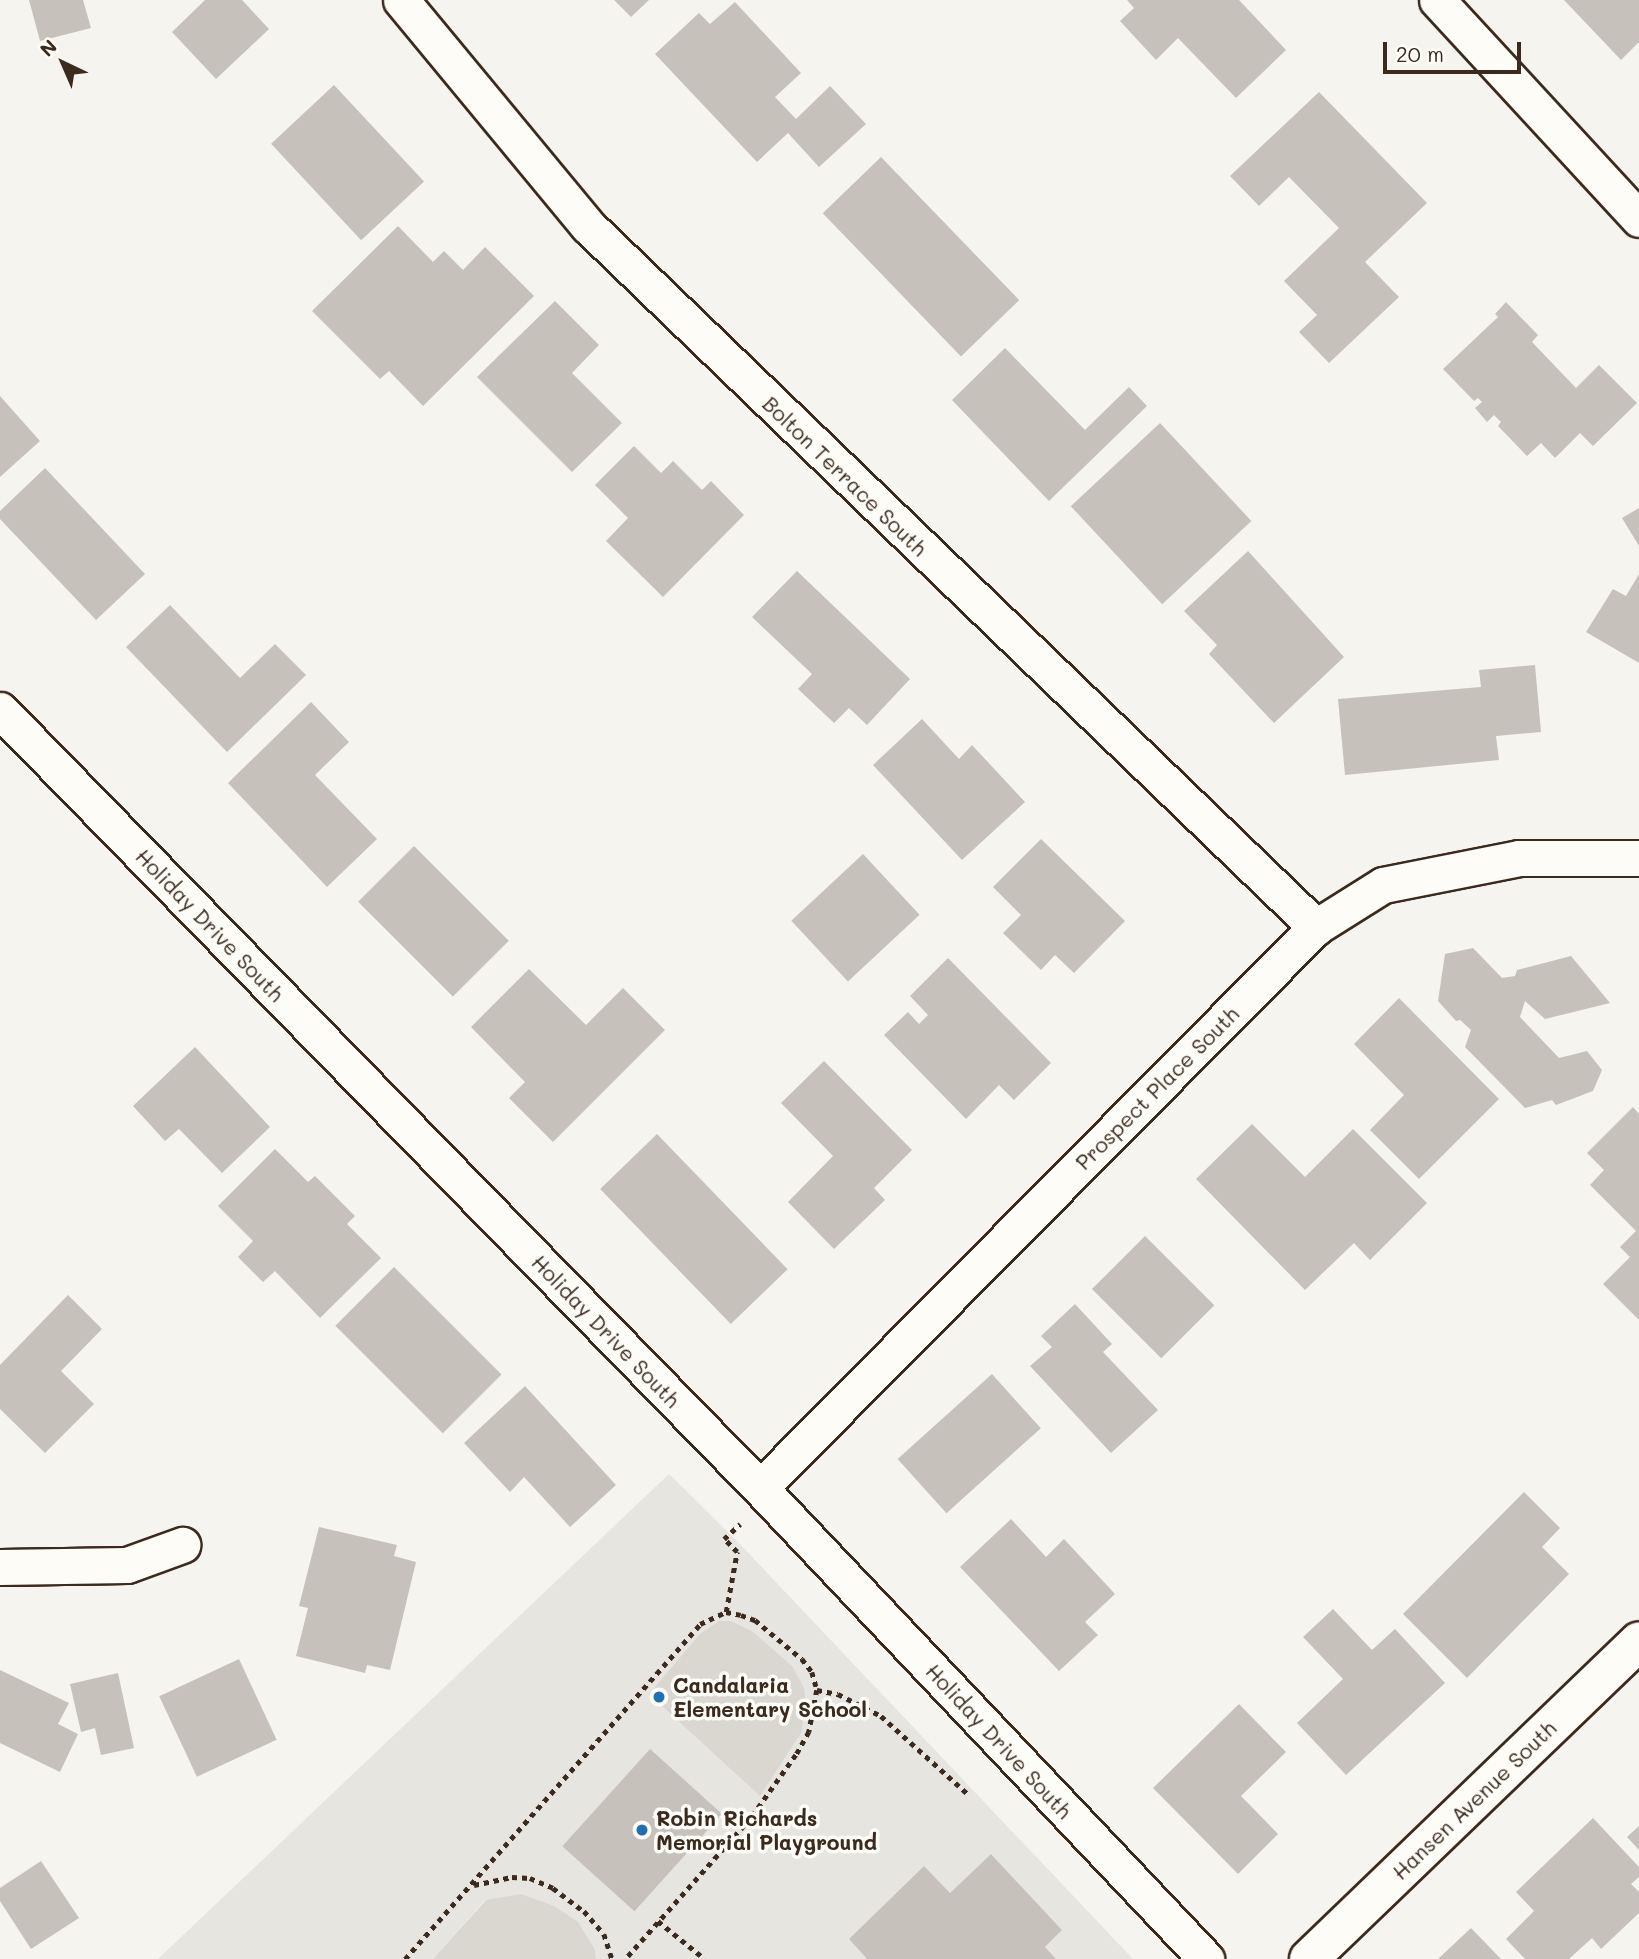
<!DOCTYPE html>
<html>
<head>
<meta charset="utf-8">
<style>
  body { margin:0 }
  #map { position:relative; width:1639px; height:1959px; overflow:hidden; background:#f5f4ee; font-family:Mali,sans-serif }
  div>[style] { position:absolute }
  .built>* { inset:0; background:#e7e5df }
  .green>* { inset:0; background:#dad6d0 }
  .building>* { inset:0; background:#c7c1bb; transform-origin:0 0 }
  .path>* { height:4.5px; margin-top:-2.25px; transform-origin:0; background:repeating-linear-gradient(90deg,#3b2a1e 0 5px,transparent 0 10px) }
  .roads { filter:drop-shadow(2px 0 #3b2a1e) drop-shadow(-2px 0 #3b2a1e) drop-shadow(0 2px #3b2a1e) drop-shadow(0 -2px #3b2a1e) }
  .street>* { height:35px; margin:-17.5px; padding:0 17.5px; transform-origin:17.5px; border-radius:17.5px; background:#fdfcf7 }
  .secondary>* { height:38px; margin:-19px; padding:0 19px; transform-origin:19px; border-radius:19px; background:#fdfcf7 }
  .dots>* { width:19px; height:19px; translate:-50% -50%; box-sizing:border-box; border:4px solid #fdfcf7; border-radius:50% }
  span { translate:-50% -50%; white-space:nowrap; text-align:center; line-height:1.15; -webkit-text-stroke:7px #fdfcf7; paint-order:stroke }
  .street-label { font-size:21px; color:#3b2a1e }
  .poi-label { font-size:21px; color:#3b2a1e; font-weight:700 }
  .left { translate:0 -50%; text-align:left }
  .north { position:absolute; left:28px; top:28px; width:70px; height:70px; -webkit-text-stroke:5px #fdfcf7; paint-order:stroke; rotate:316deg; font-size:19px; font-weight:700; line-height:28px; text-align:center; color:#3b2a1e }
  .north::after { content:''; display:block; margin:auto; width:24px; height:32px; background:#3b2a1e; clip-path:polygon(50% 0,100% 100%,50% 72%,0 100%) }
  .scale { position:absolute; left:1383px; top:42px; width:138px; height:32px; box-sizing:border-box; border:4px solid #3b2a1e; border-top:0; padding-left:9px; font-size:21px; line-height:24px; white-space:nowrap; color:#3b2a1e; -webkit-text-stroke:5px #fdfcf7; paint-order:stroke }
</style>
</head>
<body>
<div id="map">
  <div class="built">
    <div style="clip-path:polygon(669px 1474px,736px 1540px,1133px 1959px,1056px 1959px,1045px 1947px,1062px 1930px,991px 1854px,950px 1893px,924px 1866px,849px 1939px,867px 1959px,596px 1959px,595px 1950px,485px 1900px,433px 1959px,158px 1959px)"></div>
  </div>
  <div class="green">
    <div style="clip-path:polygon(719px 1621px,731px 1621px,753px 1632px,792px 1666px,804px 1688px,806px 1703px,801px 1733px,760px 1796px,649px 1694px,700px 1634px)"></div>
    <div style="clip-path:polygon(521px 1894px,554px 1906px,578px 1922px,595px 1950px,596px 1959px,433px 1959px,486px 1900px)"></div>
  </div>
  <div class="building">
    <div style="clip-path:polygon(29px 0,83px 0,91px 28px,40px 41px)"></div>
    <div style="clip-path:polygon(205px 0,242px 0,269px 29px,216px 79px,172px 32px)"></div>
    <div style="clip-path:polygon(614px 0,649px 0,631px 17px)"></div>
    <div style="clip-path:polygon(1127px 0,1239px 0,1286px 50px,1236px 98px,1178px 38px,1156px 60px,1120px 21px,1134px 8px)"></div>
    <div style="clip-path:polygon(1564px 0,1639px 0,1639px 42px,1621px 60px)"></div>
    <div style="clip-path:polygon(735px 2px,801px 73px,775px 97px,796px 119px,830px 86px,866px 124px,819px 167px,788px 133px,757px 162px,655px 54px,699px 13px,710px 24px)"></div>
    <div style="left:334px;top:85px;width:132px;height:86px;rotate:47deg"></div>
    <div style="clip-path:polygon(1319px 92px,1427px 203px,1365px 262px,1399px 297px,1329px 363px,1299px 332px,1317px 315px,1284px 281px,1339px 228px,1289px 177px,1259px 206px,1230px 176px)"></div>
    <div style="left:881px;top:157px;width:199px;height:81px;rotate:46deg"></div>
    <div style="clip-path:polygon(398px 226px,433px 262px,444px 251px,463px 270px,485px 247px,534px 296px,423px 406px,389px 371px,380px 379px,312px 311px)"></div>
    <div style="clip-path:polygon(555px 301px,599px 345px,572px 373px,622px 423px,572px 472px,477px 377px)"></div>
    <div style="clip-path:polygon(1506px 302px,1538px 335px,1532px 342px,1576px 388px,1599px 365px,1637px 403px,1593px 446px,1580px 433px,1555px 458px,1541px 443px,1527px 456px,1498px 426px,1501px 422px,1494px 415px,1487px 422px,1475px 408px,1482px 402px,1478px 398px,1474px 401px,1443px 369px,1498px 317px,1495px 314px)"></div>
    <div style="clip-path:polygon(1005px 348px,1085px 430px,1129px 387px,1147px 406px,1049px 501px,952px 400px)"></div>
    <div style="clip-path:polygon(0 396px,40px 441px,0 477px)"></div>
    <div style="left:1160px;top:423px;width:134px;height:122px;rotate:47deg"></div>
    <div style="clip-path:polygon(634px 446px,661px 473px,673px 461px,702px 490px,711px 481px,744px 515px,663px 597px,606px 541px,628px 518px,595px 485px)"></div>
    <div style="clip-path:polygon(45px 468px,145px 574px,96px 620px,0 519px,0 511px)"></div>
    <div style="clip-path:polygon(1639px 508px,1639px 546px,1622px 518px)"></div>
    <div style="clip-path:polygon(1248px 551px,1344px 657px,1274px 723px,1209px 654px,1217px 645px,1184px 611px)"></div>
    <div style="clip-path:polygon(797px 571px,910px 679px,867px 725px,849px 708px,834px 723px,798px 689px,812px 674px,752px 617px)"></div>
    <div style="clip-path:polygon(1639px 574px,1639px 663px,1586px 632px,1613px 589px,1626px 596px)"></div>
    <div style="clip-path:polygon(170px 605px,240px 678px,275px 644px,306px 675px,227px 752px,126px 647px)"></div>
    <div style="clip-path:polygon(1535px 665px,1541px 732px,1496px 736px,1499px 760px,1345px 775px,1338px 699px,1481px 687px,1479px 670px)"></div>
    <div style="clip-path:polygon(311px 702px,349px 742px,315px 775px,377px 839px,327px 887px,228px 783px)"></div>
    <div style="clip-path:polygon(922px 719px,959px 759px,972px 745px,1025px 802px,962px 860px,873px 765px)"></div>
    <div style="clip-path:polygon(1041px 839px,1125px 921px,1074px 973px,1055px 955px,1041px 970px,1003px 933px,1021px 915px,993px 887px)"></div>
    <div style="left:414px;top:846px;width:134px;height:79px;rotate:45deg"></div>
    <div style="left:863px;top:854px;width:83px;height:98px;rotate:47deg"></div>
    <div style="clip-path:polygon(1473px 948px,1502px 978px,1515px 976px,1517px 970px,1571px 956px,1610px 1003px,1545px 1019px,1525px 1001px,1520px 1017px,1559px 1058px,1587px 1051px,1602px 1070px,1593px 1091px,1556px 1105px,1552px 1100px,1525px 1108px,1465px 1047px,1471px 1030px,1460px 1020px,1456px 1021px,1438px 1001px,1445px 954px)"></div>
    <div style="clip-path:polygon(948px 958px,1051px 1063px,1014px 1100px,999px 1085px,966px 1119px,884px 1035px,908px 1012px,919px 1024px,928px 1015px,910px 996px)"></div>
    <div style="clip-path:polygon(529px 969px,586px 1025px,623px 988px,665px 1030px,553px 1142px,509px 1098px,525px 1082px,471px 1027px)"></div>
    <div style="clip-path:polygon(1399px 998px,1499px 1099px,1419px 1179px,1370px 1130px,1404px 1095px,1354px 1044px)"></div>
    <div style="clip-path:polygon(195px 1047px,270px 1127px,222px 1173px,179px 1129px,165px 1141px,133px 1106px)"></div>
    <div style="clip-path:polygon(824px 1061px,912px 1150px,874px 1188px,885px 1200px,834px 1249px,788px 1202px,833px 1156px,781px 1103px)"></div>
    <div style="clip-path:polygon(1633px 1107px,1639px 1114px,1639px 1320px,1603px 1284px,1630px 1257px,1620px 1247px,1636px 1231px,1590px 1185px,1604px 1170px,1587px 1153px)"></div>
    <div style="clip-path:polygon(1252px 1124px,1305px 1177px,1353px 1129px,1427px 1203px,1370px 1260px,1354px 1243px,1305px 1290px,1196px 1179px)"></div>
    <div style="left:657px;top:1134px;width:188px;height:79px;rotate:46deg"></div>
    <div style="clip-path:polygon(275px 1149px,308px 1182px,315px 1176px,355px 1216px,347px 1224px,381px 1258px,320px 1318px,275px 1271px,263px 1282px,238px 1257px,253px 1241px,218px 1206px)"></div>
    <div style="left:1145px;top:1236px;width:98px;height:75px;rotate:45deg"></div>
    <div style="left:394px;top:1267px;width:152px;height:83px;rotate:45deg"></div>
    <div style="clip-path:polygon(68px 1295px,102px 1329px,61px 1371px,94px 1404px,45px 1453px,0 1409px,0 1365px)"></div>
    <div style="clip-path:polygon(1075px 1304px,1112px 1344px,1103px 1352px,1158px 1410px,1111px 1453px,1030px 1366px,1052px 1347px,1041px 1336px)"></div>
    <div style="left:992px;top:1374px;width:73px;height:127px;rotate:48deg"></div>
    <div style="clip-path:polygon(525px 1386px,616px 1485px,570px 1527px,524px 1477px,510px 1492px,464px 1443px)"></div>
    <div style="clip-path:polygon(1524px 1492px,1560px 1528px,1542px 1547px,1569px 1574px,1467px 1678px,1403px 1614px)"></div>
    <div style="clip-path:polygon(1011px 1519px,1046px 1557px,1064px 1539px,1115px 1594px,1085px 1622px,1098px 1635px,1059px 1671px,960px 1567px)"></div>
    <div style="clip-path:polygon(319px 1527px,397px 1545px,394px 1556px,416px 1562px,390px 1670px,367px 1665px,365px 1673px,296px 1656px,308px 1608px,299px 1606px)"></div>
    <div style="clip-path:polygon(1333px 1609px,1372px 1650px,1395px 1629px,1445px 1683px,1346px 1775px,1297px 1723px,1343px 1679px,1303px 1637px)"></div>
    <div style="left:239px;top:1659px;width:89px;height:88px;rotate:65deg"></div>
    <div style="clip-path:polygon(0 1670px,69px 1703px,58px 1724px,78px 1734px,60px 1772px,0 1743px)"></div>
    <div style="clip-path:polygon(118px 1673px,134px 1748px,101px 1755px,95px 1728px,81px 1732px,70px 1684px)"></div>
    <div style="clip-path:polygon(1239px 1704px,1286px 1752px,1241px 1796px,1278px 1834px,1238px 1874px,1153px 1788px)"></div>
    <div style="left:650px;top:1749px;width:97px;height:131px;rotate:42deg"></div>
    <div style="clip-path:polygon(1593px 1818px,1639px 1867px,1639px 1877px,1631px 1884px,1639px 1892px,1639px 1913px,1601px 1949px,1592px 1938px,1569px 1959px,1525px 1959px,1506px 1939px,1534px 1911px,1516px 1892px)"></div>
    <div style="clip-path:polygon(1639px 1826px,1639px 1850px,1627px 1837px)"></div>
    <div style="clip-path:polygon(991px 1854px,1062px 1930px,1045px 1947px,1056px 1959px,867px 1959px,849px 1939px,924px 1866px,950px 1893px)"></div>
    <div style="clip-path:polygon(41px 1861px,79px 1918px,31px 1949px,0 1901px,0 1888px)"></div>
    <div style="clip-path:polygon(1471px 1928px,1501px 1959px,1438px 1959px)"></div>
  </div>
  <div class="path">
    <div style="left:726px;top:1612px;width:61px;rotate:-79.6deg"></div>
    <div style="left:737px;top:1552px;width:18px;rotate:-135deg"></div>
    <div style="left:724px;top:1539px;width:22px;rotate:-43deg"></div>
    <div style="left:817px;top:1690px;width:21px;rotate:11deg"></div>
    <div style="left:838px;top:1694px;width:48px;rotate:27.1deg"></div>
    <div style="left:881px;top:1716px;width:117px;rotate:41.9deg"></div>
    <div style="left:474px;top:1885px;width:39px;rotate:-12deg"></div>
    <div style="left:512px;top:1877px;width:18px;rotate:3deg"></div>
    <div style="left:530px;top:1878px;width:25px;rotate:23deg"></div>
    <div style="left:553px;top:1888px;width:39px;rotate:37deg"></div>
    <div style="left:584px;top:1911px;width:30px;rotate:49deg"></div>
    <div style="left:604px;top:1934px;width:26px;rotate:72deg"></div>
    <div style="left:658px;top:1921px;width:60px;rotate:39deg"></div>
    <div style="left:405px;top:1959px;width:446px;rotate:-48.6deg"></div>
    <div style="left:700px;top:1624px;width:29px;rotate:-25deg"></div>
    <div style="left:726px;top:1612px;width:15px;rotate:11deg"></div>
    <div style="left:741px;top:1615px;width:15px;rotate:20deg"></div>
    <div style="left:755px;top:1620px;width:61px;rotate:39.7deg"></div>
    <div style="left:802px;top:1659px;width:16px;rotate:52deg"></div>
    <div style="left:812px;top:1672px;width:19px;rotate:74deg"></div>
    <div style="left:817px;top:1690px;width:43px;rotate:100.8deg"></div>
    <div style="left:809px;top:1732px;width:26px;rotate:119deg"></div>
    <div style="left:796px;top:1755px;width:77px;rotate:125.5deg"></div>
    <div style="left:751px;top:1818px;width:188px;rotate:131.6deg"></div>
  </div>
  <div class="roads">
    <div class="street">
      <div style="left:401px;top:0;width:293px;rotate:50.4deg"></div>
      <div style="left:588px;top:226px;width:1011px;rotate:43.92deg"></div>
      <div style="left:1437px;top:0;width:298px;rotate:47.3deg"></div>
      <div style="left:0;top:710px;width:1088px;rotate:45.67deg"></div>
      <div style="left:760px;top:1488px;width:649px;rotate:46.56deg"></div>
      <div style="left:760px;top:1488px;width:790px;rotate:-45.26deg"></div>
      <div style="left:1316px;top:927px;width:79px;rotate:-32.1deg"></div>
      <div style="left:1383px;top:885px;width:139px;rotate:-11.2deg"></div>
      <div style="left:1519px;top:858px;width:120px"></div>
      <div style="left:0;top:1567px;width:127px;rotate:-0.9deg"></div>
      <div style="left:127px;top:1565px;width:59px;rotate:-20deg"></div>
    </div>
    <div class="secondary">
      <div style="left:1309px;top:1959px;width:458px;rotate:-43.9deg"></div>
    </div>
  </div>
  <div class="dots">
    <div style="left:659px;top:1697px;background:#1f6fb2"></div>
    <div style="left:642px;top:1830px;background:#1f6fb2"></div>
  </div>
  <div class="street-label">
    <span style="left:845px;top:476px;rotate:44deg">Bolton Terrace South</span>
    <span style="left:210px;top:925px;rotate:46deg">Holiday Drive South</span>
    <span style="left:1157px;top:1088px;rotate:-45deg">Prospect Place South</span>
    <span style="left:606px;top:1331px;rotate:46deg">Holiday Drive South</span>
    <span style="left:999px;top:1741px;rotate:47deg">Holiday Drive South</span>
    <span style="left:1474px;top:1800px;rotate:-44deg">Hansen Avenue South</span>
  </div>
  <div class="poi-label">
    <span class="left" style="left:673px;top:1697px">Candalaria<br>Elementary School</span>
    <span class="left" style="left:656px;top:1830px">Robin Richards<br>Memorial Playground</span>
  </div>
  <div class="north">N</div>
  <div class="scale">20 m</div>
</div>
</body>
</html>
